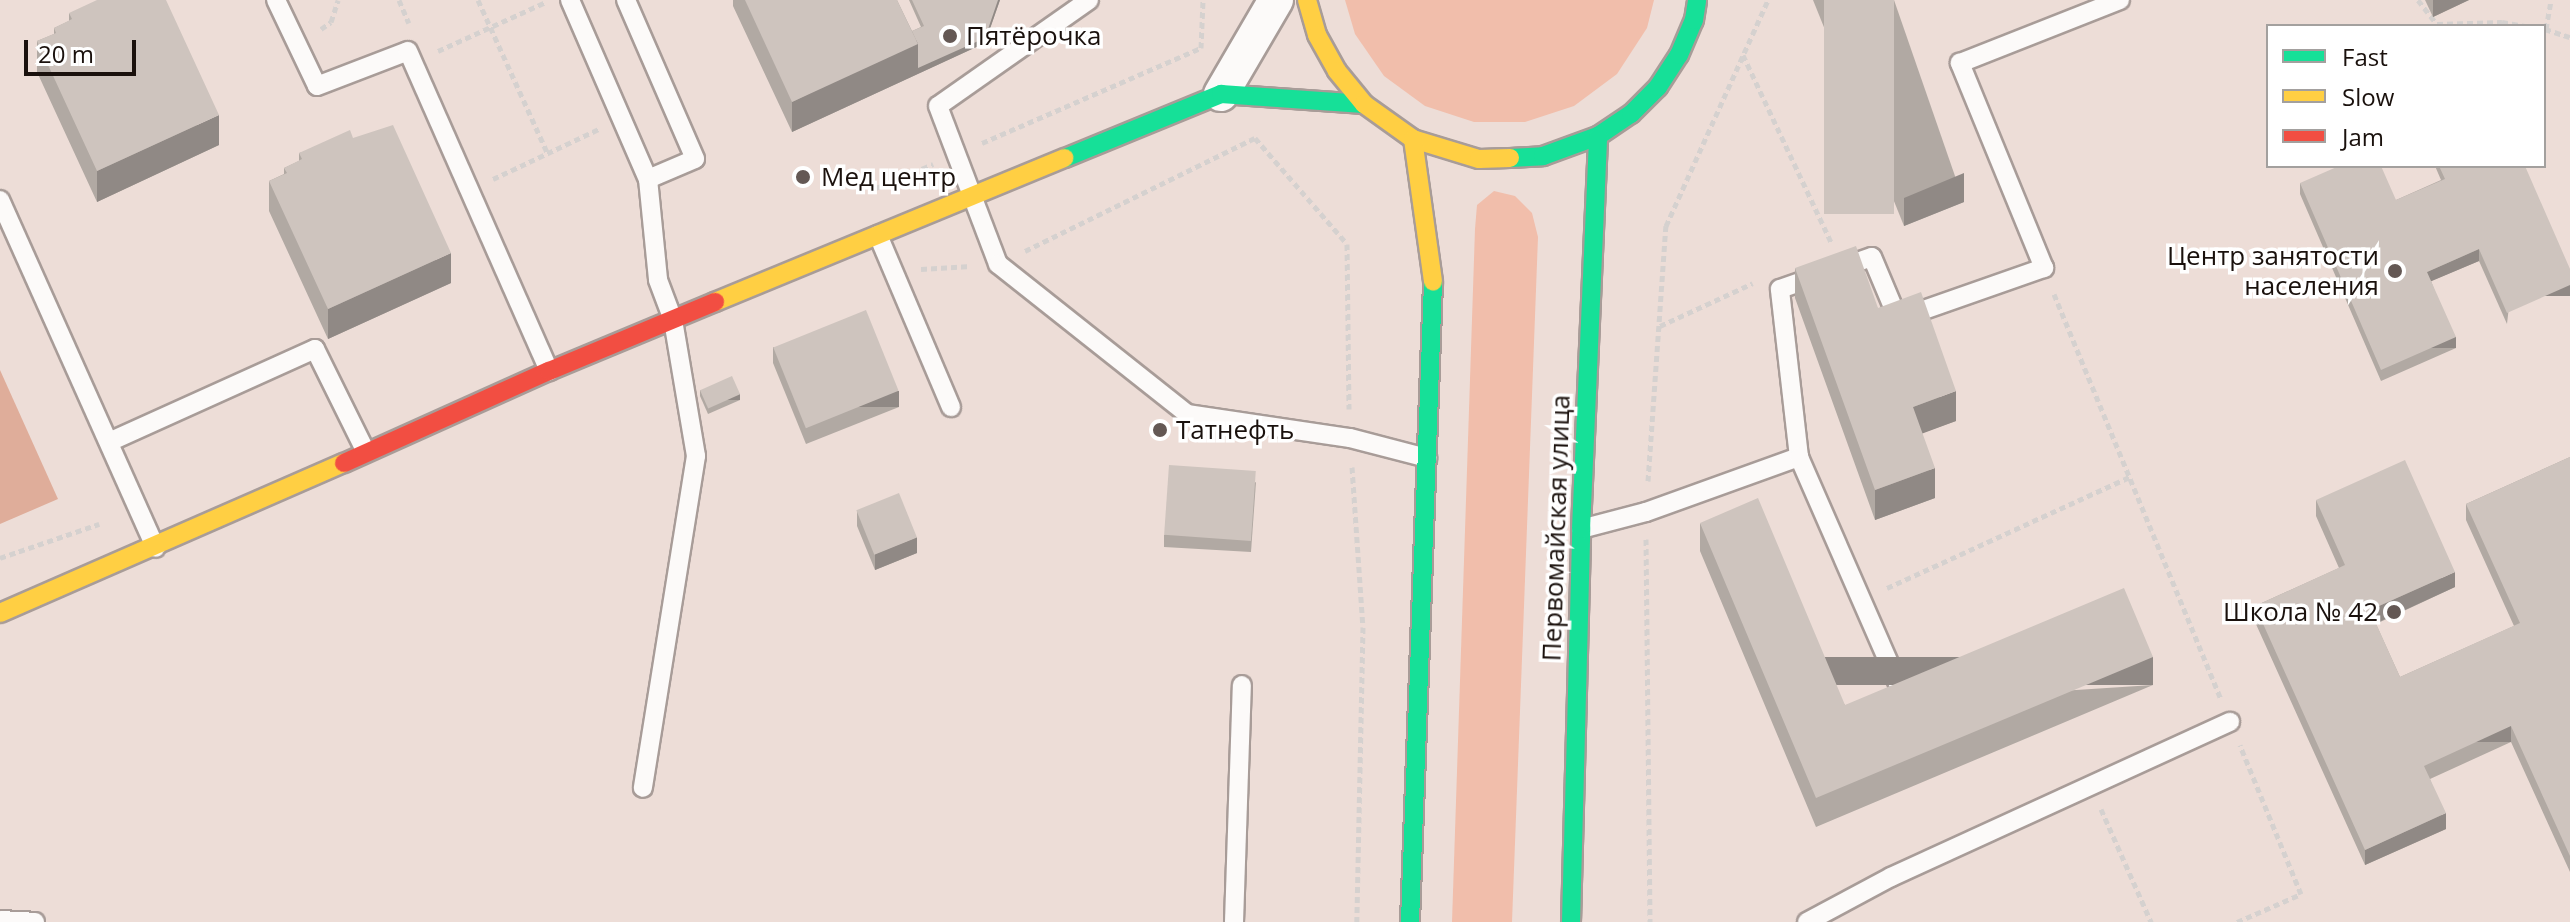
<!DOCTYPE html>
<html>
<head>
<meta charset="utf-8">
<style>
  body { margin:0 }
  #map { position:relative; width:2570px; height:922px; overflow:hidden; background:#edddd7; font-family:"Open Sans",sans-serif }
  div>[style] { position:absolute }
  .green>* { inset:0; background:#f1beab }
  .forest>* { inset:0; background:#dfad9a }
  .path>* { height:5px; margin-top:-2.5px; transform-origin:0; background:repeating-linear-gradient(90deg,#d5d1cf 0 6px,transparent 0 10px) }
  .roads { filter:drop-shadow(2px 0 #a89c98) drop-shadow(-2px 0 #a89c98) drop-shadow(0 2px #a89c98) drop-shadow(0 -2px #a89c98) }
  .lane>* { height:18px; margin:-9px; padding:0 9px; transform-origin:9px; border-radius:9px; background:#fcfaf9 }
  .street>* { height:34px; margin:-17px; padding:0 17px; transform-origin:17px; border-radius:17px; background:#fcfaf9 }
  .fast>* { height:18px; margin:-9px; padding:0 9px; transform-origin:9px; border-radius:9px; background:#16e098 }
  .slow>* { height:18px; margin:-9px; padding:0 9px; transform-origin:9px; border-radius:9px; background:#ffcf43 }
  .jam>* { height:18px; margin:-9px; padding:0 9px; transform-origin:9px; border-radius:9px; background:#f24e42 }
  .wall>* { inset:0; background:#b1a9a3 }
  .shaded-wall>* { inset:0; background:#908985; transform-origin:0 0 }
  .building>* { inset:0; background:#cec4be; transform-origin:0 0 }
  .dots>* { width:22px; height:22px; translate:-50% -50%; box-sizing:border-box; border:4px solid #fff; border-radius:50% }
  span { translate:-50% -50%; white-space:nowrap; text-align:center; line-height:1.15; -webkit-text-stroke:7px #fff; paint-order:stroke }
  .poi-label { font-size:26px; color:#1a110d }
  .left { translate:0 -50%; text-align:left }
  .right { translate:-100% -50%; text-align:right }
  .street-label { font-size:26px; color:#1a110d }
  .legend { position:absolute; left:2266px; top:24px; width:280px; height:144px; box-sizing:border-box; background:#fff; border:2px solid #a3a09e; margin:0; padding:10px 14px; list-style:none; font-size:24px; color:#1a110d }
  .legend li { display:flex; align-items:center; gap:16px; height:40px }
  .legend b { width:40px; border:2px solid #a3a09e }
  .scale { position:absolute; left:24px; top:40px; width:112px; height:36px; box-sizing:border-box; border:4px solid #1a110d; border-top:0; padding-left:10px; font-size:24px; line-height:28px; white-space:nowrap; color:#1a110d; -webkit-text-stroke:6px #fff; paint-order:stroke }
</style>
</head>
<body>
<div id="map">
  <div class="green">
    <div style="clip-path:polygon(1345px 0,1654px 0,1647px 28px,1617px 74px,1574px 106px,1525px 122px,1474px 122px,1425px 106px,1384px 76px,1355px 34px)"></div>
    <div style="clip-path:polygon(1494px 191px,1515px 196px,1532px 213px,1538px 237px,1512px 922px,1452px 922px,1475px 229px,1477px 205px)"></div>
  </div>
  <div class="forest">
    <div style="clip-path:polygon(0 370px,58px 499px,0 524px)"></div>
  </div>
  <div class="path">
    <div style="left:399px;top:0;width:25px;rotate:67deg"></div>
    <div style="left:478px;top:0;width:169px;rotate:65.6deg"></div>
    <div style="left:2418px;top:0;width:31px;rotate:52deg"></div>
    <div style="left:2437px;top:24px;width:65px;rotate:-1.8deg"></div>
    <div style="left:2502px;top:22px;width:23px;rotate:10deg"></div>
    <div style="left:321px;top:29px;width:12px;rotate:-35deg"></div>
    <div style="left:331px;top:22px;width:23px;rotate:-72deg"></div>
    <div style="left:2545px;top:29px;width:26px;rotate:18deg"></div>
    <div style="left:2546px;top:29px;width:29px;rotate:-80deg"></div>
    <div style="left:1201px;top:48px;width:48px;rotate:-87.6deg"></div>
    <div style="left:438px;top:51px;width:119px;rotate:-24.4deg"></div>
    <div style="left:1743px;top:55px;width:207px;rotate:64.8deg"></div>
    <div style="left:982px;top:143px;width:239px;rotate:-23.5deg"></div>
    <div style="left:493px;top:179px;width:117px;rotate:-25.3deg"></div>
    <div style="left:876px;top:188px;width:62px;rotate:-22.8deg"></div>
    <div style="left:1025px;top:251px;width:256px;rotate:-26.2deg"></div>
    <div style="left:1255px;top:138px;width:140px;rotate:49deg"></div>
    <div style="left:1347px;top:244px;width:165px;rotate:89.3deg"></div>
    <div style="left:921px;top:269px;width:50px;rotate:-3.4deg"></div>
    <div style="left:2054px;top:294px;width:438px;rotate:67.6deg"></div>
    <div style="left:1660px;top:326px;width:102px;rotate:-24.8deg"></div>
    <div style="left:1352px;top:467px;width:160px;rotate:86.1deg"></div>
    <div style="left:1363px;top:627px;width:295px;rotate:91.2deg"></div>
    <div style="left:1648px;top:481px;width:256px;rotate:-86deg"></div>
    <div style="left:1666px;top:226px;width:248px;rotate:-65.7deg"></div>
    <div style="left:1646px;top:539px;width:383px;rotate:89.4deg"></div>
    <div style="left:0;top:558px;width:105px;rotate:-19deg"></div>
    <div style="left:1887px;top:588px;width:267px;rotate:-24.6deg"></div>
    <div style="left:2101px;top:809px;width:124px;rotate:66.1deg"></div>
    <div style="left:2237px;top:922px;width:70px;rotate:-23.6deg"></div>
    <div style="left:2301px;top:894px;width:161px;rotate:-112.3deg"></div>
  </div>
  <div class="roads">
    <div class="lane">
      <div style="left:276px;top:0;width:95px;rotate:64.5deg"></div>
      <div style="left:317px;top:86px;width:97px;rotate:-21deg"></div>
      <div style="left:408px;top:51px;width:350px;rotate:66.2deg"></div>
      <div style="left:570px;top:0;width:195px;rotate:66.5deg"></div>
      <div style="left:648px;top:179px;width:101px;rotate:84.3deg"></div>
      <div style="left:658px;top:280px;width:43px;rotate:69.4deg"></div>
      <div style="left:673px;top:320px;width:138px;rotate:80.4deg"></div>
      <div style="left:696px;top:456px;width:336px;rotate:99.1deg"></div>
      <div style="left:626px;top:0;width:173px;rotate:66.5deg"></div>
      <div style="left:695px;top:159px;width:51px;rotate:156.9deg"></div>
      <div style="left:1089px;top:0;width:184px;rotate:144.9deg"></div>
      <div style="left:938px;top:106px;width:169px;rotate:69.2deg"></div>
      <div style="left:998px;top:264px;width:241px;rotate:38.4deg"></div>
      <div style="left:1187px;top:414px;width:165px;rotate:8.4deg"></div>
      <div style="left:1350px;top:438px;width:80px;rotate:14.6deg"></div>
      <div style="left:0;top:200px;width:381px;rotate:65.9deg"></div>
      <div style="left:878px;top:235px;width:187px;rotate:67deg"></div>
      <div style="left:109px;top:442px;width:226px;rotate:-24.3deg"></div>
      <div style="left:315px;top:349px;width:115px;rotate:63.7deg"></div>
      <div style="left:1799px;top:457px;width:169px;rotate:-96.5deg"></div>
      <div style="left:1780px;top:289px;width:97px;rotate:-19.2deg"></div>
      <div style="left:1872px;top:257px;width:67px;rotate:67.2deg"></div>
      <div style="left:1898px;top:319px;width:155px;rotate:-19.3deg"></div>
      <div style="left:2044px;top:268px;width:222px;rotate:-112.3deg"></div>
      <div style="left:1960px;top:63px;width:172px;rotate:-21.5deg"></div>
      <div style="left:1581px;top:529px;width:67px;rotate:-14.7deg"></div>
      <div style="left:1646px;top:512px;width:163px;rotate:-19.8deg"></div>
      <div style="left:1799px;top:457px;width:254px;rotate:66.4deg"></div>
      <div style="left:0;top:920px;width:35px;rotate:3deg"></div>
      <div style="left:1234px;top:922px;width:237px;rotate:-88.1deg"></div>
      <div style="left:1807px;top:922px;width:95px;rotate:-28.2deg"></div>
      <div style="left:1891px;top:877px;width:373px;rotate:-24.6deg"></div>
    </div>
    <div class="street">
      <div style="left:1221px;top:94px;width:109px;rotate:-59.7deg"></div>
    </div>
    <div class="fast">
      <div style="left:1065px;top:158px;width:169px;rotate:-22.3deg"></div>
      <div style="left:1221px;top:94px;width:143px;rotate:4deg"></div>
      <div style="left:1510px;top:158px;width:33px;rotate:-3deg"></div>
      <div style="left:1543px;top:156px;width:59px;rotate:-20deg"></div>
      <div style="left:1598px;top:136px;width:40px;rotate:-34deg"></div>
      <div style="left:1631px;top:114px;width:38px;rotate:-45deg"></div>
      <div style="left:1658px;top:87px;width:38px;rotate:-57deg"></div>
      <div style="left:1679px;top:55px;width:38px;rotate:-67deg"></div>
      <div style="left:1694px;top:20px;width:20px;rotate:-81deg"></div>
      <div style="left:1410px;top:922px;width:640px;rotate:-87.94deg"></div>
      <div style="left:1571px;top:922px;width:393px;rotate:-88.5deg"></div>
      <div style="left:1581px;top:529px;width:393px;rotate:-87.5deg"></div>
    </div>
    <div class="slow">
      <div style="left:1307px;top:0;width:36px;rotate:74deg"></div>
      <div style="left:1317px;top:35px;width:41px;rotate:60.9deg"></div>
      <div style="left:1337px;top:71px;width:43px;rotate:50.7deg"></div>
      <div style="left:1364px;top:104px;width:60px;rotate:35.5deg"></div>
      <div style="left:1413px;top:139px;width:69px;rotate:16.9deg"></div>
      <div style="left:1479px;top:159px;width:31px;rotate:-2deg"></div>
      <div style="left:1413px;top:139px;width:144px;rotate:82deg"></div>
      <div style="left:715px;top:302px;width:378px;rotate:-22.4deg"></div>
      <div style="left:0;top:613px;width:375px;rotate:-23.6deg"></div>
    </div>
    <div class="jam">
      <div style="left:344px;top:463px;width:225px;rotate:-24.2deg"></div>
      <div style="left:549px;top:371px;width:180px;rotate:-22.6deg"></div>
    </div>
  </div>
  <div class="wall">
    <div style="clip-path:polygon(733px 0,897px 0,912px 31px,921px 27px,909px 0,1000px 0,985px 43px,792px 132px,733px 6px)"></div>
    <div style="clip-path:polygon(1813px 0,1894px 0,1964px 202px,1904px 226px)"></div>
    <div style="clip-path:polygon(2425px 0,2469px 0,2433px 17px)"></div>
    <div style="clip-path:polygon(69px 13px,219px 145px,97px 202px,37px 72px,37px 41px,54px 34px,54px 28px,69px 21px)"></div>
    <div style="clip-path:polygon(353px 138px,451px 283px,328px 339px,269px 211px,269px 181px,284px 174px,284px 168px,299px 161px,299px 153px)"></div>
    <div style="clip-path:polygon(2435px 166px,2525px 166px,2507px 324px,2479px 261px,2431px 281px,2456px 348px,2381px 381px,2300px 194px,2300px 183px,2396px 200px,2441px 180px)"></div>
    <div style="clip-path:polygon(1795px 268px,1878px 308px,1956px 421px,1922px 433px,1935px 498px,1875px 520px,1795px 298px)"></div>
    <div style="clip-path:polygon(773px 347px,899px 407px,806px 444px,773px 363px)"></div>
    <div style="clip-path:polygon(700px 390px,740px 400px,708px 414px,700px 396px)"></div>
    <div style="clip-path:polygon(2570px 457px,2570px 872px,2511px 742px,2430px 779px,2446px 829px,2365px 865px,2255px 622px,2255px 606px,2339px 568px,2316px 516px,2316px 500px,2455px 587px,2376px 624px,2400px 677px,2514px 626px,2466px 520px,2466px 504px)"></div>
    <div style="clip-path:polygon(1256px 482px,1251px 552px,1164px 547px,1164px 535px)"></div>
    <div style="clip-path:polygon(857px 511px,917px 553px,875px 570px,857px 526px)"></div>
    <div style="clip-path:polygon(1700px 523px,1845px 705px,2153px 685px,1816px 827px,1700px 551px)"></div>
  </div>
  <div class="shaded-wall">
    <div style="clip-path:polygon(998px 0,1000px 0,985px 43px,792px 132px,792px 102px)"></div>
    <div style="clip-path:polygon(2433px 0,2469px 0,2433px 17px)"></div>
    <div style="clip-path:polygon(219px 115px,219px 145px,97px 202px,97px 171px)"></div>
    <div style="clip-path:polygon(1964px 173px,1964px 202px,1904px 226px,1904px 198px)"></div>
    <div style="clip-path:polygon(2479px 249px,2479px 261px,2427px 283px,2427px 272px)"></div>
    <div style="clip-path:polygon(451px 253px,451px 283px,328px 339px,328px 309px)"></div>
    <div style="left:2570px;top:285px;width:11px;height:69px;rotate:90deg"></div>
    <div style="left:2456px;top:337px;width:11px;height:82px;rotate:90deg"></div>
    <div style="left:899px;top:391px;width:16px;height:100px;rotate:90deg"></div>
    <div style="clip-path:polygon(1956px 391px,1956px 421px,1913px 437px,1913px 407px)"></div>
    <div style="left:740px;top:394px;width:6px;height:35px;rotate:90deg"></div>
    <div style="clip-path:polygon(1935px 468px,1935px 498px,1875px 520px,1875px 490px)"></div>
    <div style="clip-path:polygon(917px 537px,917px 553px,875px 570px,875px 554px)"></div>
    <div style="clip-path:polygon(2455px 572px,2455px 587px,2370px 626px,2370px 610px)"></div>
    <div style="left:2153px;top:657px;width:28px;height:365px;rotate:90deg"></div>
    <div style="left:2511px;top:726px;width:16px;height:96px;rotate:90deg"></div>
    <div style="clip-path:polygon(2446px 813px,2446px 829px,2365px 865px,2365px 850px)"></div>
  </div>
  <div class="building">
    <div style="clip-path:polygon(97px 0,166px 0,219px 115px,97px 171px,37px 41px,56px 33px,54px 28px,72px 19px,69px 13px)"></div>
    <div style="clip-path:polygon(745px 0,897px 0,918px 44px,792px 102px)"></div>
    <div style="clip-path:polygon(912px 0,998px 0,985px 38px,918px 68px,918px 44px,912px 31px,924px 26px)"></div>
    <div style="left:1824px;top:0;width:70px;height:214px"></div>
    <div style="clip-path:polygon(393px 125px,451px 253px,328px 309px,269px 181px,287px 173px,284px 168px,302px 159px,299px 153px,350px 130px,353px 138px)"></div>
    <div style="clip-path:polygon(2339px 166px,2381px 166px,2396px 200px,2445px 179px,2439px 166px,2525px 166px,2570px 269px,2570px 285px,2507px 313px,2479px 249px,2427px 272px,2456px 337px,2381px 370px,2300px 183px)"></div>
    <div style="clip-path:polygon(1856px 246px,1878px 308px,1921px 292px,1956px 391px,1913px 407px,1935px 468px,1875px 490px,1795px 268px)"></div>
    <div style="left:866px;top:310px;width:87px;height:100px;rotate:68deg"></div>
    <div style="left:732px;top:376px;width:20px;height:35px;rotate:66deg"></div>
    <div style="clip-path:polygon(2570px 457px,2570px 856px,2511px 726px,2424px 766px,2446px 813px,2365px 850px,2255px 606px,2345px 565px,2316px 500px,2405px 460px,2455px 572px,2370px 610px,2400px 677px,2520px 623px,2466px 504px)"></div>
    <div style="left:1169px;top:465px;width:87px;height:70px;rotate:4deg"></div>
    <div style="left:899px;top:493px;width:48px;height:46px;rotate:68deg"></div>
    <div style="clip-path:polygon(1758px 498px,1845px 705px,2124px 588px,2153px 657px,1816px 798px,1700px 523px)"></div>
  </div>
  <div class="dots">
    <div style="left:950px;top:36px;background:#645854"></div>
    <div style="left:803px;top:177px;background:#645854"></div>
    <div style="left:2395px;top:271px;background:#645854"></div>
    <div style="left:1160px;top:430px;background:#645854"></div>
    <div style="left:2394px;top:612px;background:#645854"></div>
  </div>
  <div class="poi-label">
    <span class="left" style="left:966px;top:36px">Пятёрочка</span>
    <span class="left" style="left:821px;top:177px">Мед центр</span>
    <span class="right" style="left:2379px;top:271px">Центр занятости<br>населения</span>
    <span class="left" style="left:1176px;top:430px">Татнефть</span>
    <span class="right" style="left:2378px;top:612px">Школа № 42</span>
  </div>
  <div class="street-label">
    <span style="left:1556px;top:528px;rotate:-88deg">Первомайская улица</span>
  </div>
  <ul class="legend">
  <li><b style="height:10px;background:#16e098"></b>Fast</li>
  <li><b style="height:10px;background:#ffcf43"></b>Slow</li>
  <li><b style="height:10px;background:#f24e42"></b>Jam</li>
  </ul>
  <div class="scale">20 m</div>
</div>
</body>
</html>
